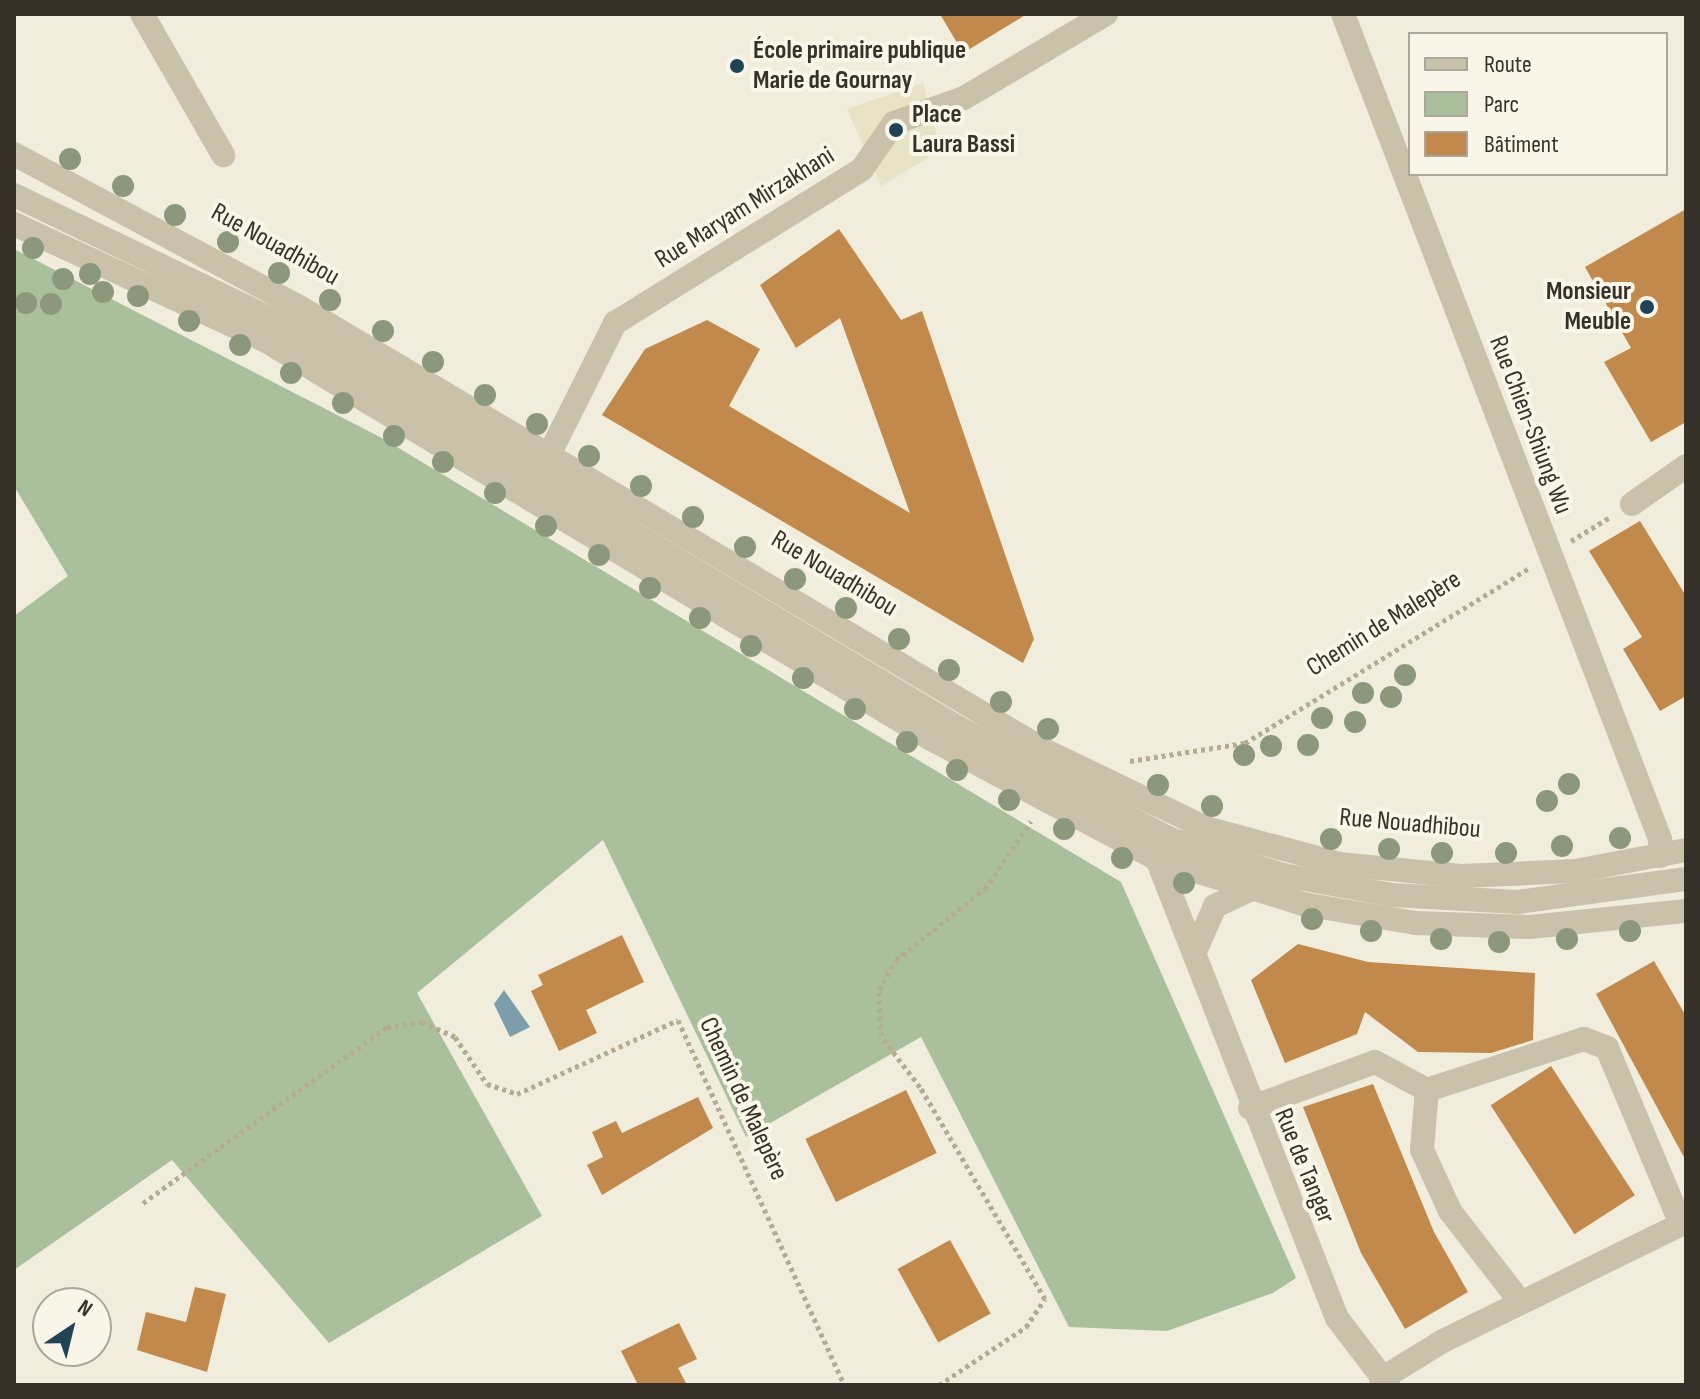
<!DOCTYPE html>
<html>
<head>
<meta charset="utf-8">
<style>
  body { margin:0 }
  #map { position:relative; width:1700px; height:1399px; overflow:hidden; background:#f1eddd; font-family:"Sofia Sans Condensed",sans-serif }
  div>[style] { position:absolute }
  .green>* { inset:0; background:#aac09d }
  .plaza>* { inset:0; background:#e8e3c4 }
  .water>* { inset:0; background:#7d9dad }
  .building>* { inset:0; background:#c1894b; transform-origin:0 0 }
  .path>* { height:5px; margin-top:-2.5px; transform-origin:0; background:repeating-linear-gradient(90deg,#b4ab93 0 4px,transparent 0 8px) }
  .minor>* { height:24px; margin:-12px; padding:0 12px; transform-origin:12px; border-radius:12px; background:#c9c1a9 }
  .trees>* { width:22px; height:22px; margin:-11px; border-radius:50%; background:#8c987c }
  .dots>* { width:22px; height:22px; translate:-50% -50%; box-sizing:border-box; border:4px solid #f9f6e9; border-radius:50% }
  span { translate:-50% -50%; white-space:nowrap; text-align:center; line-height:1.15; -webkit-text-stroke:8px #f9f6e9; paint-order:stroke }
  .poi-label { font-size:26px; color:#363129; font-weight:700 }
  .left { translate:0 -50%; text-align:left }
  .right { translate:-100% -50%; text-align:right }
  .street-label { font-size:26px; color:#363129 }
  .frame { position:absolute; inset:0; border:16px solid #363129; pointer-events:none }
  .legend { position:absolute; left:1408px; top:32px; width:260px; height:144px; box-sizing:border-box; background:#f9f6e9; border:2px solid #aba79c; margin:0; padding:10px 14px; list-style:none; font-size:24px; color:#363129 }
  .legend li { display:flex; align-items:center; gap:16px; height:40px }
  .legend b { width:40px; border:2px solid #aba79c }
  .north { position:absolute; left:32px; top:1287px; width:80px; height:80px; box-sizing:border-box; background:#f9f6e9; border:2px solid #aba79c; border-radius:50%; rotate:35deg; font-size:22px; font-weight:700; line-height:32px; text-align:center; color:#363129 }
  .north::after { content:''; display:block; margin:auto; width:28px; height:36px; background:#204356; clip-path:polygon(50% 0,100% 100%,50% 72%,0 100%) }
</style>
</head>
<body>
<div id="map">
  <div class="green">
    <div style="clip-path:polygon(14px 249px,382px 438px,1121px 882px,1296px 1278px,1273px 1293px,1167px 1331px,1069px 1327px,921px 1037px,746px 1137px,603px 840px,417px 993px,542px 1216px,329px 1343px,172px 1160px,14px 1270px,14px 616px,68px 576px,14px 486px)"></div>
  </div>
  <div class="plaza">
    <div style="clip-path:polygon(923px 83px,941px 150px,881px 186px,847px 109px)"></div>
  </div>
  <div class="water">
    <div style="clip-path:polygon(504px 990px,530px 1027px,510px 1037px,494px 1004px)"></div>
  </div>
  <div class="building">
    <div style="clip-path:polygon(940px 14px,1027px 14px,963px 53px)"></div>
    <div style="clip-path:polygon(1686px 209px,1686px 422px,1651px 442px,1604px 362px,1631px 348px,1585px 267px)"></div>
    <div style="clip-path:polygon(839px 229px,901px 320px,922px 311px,1034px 639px,1023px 663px,602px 415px,645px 349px,707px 320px,760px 349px,729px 406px,910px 513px,840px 318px,796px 348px,760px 285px)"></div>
    <div style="clip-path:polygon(1640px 521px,1686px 596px,1686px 696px,1660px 711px,1623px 649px,1642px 637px,1589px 551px)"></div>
    <div style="clip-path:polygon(622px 935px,644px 982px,586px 1010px,597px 1033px,559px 1051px,531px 991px,543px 985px,538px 975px)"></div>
    <div style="clip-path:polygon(1298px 944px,1368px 962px,1535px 973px,1533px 1040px,1491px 1053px,1418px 1052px,1365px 1012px,1357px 1034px,1285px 1063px,1251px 980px)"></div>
    <div style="clip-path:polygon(1654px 961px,1686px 1016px,1686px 1161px,1596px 994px)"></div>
    <div style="left:1551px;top:1066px;width:154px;height:72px;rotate:57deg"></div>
    <div style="clip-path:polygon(1373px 1084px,1434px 1232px,1468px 1292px,1405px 1329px,1361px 1253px,1303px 1107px)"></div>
    <div style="left:906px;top:1090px;width:70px;height:112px;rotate:64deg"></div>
    <div style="clip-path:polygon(698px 1097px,713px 1128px,602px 1195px,587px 1165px,603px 1157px,592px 1132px,616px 1121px,622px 1133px)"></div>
    <div style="left:950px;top:1240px;width:84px;height:60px;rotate:61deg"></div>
    <div style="clip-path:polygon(195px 1287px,226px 1294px,207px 1372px,137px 1350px,146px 1312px,186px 1322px)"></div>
    <div style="clip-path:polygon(679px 1323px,697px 1359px,678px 1368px,687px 1385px,638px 1385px,621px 1351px)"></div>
  </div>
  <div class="path">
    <div style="left:1571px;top:541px;width:46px;rotate:-31.6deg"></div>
    <div style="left:1130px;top:761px;width:116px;rotate:-8.9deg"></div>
    <div style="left:1245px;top:743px;width:334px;rotate:-31.6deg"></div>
    <div style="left:143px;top:1203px;width:301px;rotate:-35.8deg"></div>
    <div style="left:387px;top:1027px;width:35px;rotate:-8deg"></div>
    <div style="left:422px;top:1022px;width:36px;rotate:24deg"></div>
    <div style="left:455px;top:1037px;width:57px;rotate:55.8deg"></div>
    <div style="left:487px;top:1084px;width:32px;rotate:18deg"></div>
    <div style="left:517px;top:1094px;width:177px;rotate:-24.7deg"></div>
    <div style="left:678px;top:1020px;width:401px;rotate:65.5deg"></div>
    <div style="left:939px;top:1385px;width:105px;rotate:-33.7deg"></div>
    <div style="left:1026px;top:1327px;width:34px;rotate:-56deg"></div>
    <div style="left:1045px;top:1299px;width:246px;rotate:-120.5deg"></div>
    <div style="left:920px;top:1087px;width:64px;rotate:-127.4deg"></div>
    <div style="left:881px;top:1036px;width:46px;rotate:-92.5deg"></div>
    <div style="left:879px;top:990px;width:34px;rotate:-60deg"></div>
    <div style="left:896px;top:960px;width:114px;rotate:-38.6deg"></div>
    <div style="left:985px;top:889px;width:82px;rotate:-55.9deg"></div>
  </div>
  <div class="minor">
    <div style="left:142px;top:14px;width:163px;rotate:60.1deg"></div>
    <div style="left:1343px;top:14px;width:884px;rotate:68.98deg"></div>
    <div style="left:1660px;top:839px;width:17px;rotate:90deg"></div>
    <div style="left:14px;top:154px;width:320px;rotate:28.2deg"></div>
    <div style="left:296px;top:305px;width:873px;rotate:30.74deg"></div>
    <div style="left:1046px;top:751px;width:178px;rotate:25.7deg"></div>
    <div style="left:1206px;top:828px;width:138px;rotate:15.1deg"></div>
    <div style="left:1339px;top:864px;width:123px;rotate:5.6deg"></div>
    <div style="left:1461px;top:876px;width:114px;rotate:-2.5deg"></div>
    <div style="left:1575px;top:871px;width:113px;rotate:-10.7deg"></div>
    <div style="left:14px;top:195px;width:304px;rotate:25.7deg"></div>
    <div style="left:288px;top:327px;width:779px;rotate:30.88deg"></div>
    <div style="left:957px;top:727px;width:241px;rotate:27.7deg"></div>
    <div style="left:1170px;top:839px;width:119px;rotate:17.7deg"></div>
    <div style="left:1283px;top:875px;width:111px;rotate:10.4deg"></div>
    <div style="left:1392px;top:895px;width:126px;rotate:3.2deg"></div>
    <div style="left:1518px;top:902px;width:170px;rotate:-7.8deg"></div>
    <div style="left:14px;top:224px;width:278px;rotate:24.9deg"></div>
    <div style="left:266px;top:341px;width:777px;rotate:30.89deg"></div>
    <div style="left:933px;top:740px;width:254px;rotate:28deg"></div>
    <div style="left:1157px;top:859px;width:153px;rotate:17.1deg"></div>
    <div style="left:1303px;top:904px;width:114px;rotate:9.6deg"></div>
    <div style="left:1415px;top:923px;width:115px;rotate:2deg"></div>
    <div style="left:1530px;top:927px;width:157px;rotate:-5.9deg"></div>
    <div style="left:549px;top:455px;width:148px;rotate:-63.4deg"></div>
    <div style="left:615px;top:323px;width:291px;rotate:-31.9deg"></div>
    <div style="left:862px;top:169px;width:56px;rotate:-55.2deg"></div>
    <div style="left:894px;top:123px;width:74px;rotate:-19.7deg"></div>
    <div style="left:964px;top:98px;width:165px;rotate:-30.6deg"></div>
    <div style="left:1632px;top:504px;width:66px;rotate:-35.1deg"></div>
    <div style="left:1157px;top:859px;width:493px;rotate:68.6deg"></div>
    <div style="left:1337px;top:1318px;width:84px;rotate:52.7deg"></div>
    <div style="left:1194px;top:954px;width:52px;rotate:-66.4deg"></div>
    <div style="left:1215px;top:906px;width:38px;rotate:-25deg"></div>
    <div style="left:1427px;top:1090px;width:165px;rotate:-18deg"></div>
    <div style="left:1584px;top:1039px;width:25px;rotate:21deg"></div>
    <div style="left:1607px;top:1048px;width:191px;rotate:67.2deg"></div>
    <div style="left:1250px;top:1108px;width:133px;rotate:-20.2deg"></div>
    <div style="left:1375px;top:1062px;width:59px;rotate:28.3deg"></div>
    <div style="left:1427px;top:1090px;width:60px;rotate:94.8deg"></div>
    <div style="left:1422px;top:1150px;width:67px;rotate:65.3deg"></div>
    <div style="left:1450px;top:1211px;width:116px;rotate:52.3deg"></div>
    <div style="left:1381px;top:1379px;width:73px;rotate:-31.5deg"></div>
    <div style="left:1443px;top:1341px;width:271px;rotate:-26.1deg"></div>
  </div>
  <div class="trees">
    <div style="left:70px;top:159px"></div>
    <div style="left:123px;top:186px"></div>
    <div style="left:175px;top:215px"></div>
    <div style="left:228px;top:242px"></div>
    <div style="left:33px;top:248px"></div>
    <div style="left:279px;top:273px"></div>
    <div style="left:90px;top:274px"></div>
    <div style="left:63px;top:279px"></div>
    <div style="left:103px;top:292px"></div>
    <div style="left:138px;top:296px"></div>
    <div style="left:330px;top:300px"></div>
    <div style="left:26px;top:303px"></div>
    <div style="left:51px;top:304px"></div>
    <div style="left:189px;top:321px"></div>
    <div style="left:383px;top:331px"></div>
    <div style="left:240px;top:345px"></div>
    <div style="left:433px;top:362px"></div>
    <div style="left:291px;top:373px"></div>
    <div style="left:485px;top:395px"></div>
    <div style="left:343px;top:403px"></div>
    <div style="left:537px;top:424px"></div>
    <div style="left:394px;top:436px"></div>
    <div style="left:589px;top:456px"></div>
    <div style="left:443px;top:462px"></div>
    <div style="left:641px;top:486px"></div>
    <div style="left:495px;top:493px"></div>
    <div style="left:693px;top:517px"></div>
    <div style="left:546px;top:526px"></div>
    <div style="left:745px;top:547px"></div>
    <div style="left:599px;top:555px"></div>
    <div style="left:795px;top:579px"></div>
    <div style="left:650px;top:588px"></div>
    <div style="left:846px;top:608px"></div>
    <div style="left:700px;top:618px"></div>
    <div style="left:899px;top:639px"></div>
    <div style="left:751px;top:646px"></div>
    <div style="left:949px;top:670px"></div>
    <div style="left:1405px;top:675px"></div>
    <div style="left:803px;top:678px"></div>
    <div style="left:1363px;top:693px"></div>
    <div style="left:1391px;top:697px"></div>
    <div style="left:1001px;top:702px"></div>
    <div style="left:855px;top:709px"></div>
    <div style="left:1322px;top:718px"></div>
    <div style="left:1355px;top:722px"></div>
    <div style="left:1048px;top:729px"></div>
    <div style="left:907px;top:742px"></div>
    <div style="left:1308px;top:745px"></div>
    <div style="left:1271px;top:746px"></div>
    <div style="left:1244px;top:755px"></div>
    <div style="left:957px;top:770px"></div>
    <div style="left:1569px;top:784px"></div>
    <div style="left:1158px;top:785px"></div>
    <div style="left:1009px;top:800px"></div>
    <div style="left:1547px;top:801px"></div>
    <div style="left:1212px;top:806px"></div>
    <div style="left:1064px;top:829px"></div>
    <div style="left:1620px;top:838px"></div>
    <div style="left:1331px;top:839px"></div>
    <div style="left:1562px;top:846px"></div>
    <div style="left:1389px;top:849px"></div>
    <div style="left:1442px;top:853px"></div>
    <div style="left:1506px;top:853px"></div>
    <div style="left:1122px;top:858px"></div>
    <div style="left:1184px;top:883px"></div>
    <div style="left:1312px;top:919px"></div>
    <div style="left:1371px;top:931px"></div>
    <div style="left:1630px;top:931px"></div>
    <div style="left:1441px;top:939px"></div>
    <div style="left:1567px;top:939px"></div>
    <div style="left:1499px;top:942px"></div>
  </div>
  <div class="dots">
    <div style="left:737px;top:66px;background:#204356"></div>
    <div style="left:896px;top:130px;background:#204356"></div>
    <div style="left:1647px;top:307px;background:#204356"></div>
  </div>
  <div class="poi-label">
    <span class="left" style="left:753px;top:66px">École primaire publique<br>Marie de Gournay</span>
    <span class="left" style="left:912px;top:130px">Place<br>Laura Bassi</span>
    <span class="right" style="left:1631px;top:307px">Monsieur<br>Meuble</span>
  </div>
  <div class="street-label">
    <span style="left:745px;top:208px;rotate:-32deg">Rue Maryam Mirzakhani</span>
    <span style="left:275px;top:245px;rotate:29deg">Rue Nouadhibou</span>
    <span style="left:1530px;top:425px;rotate:69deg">Rue Chien-Shiung Wu</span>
    <span style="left:834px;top:574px;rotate:31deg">Rue Nouadhibou</span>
    <span style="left:1384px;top:624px;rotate:-32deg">Chemin de Malepère</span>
    <span style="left:1410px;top:824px;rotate:5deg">Rue Nouadhibou</span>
    <span style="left:743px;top:1099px;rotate:65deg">Chemin de Malepère</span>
    <span style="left:1304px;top:1166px;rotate:68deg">Rue de Tanger</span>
  </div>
  <div class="frame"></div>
  <ul class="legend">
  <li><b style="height:10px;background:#c9c1a9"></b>Route</li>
  <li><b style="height:22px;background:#aac09d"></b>Parc</li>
  <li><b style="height:22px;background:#c1894b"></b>Bâtiment</li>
  </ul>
  <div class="north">N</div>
</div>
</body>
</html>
